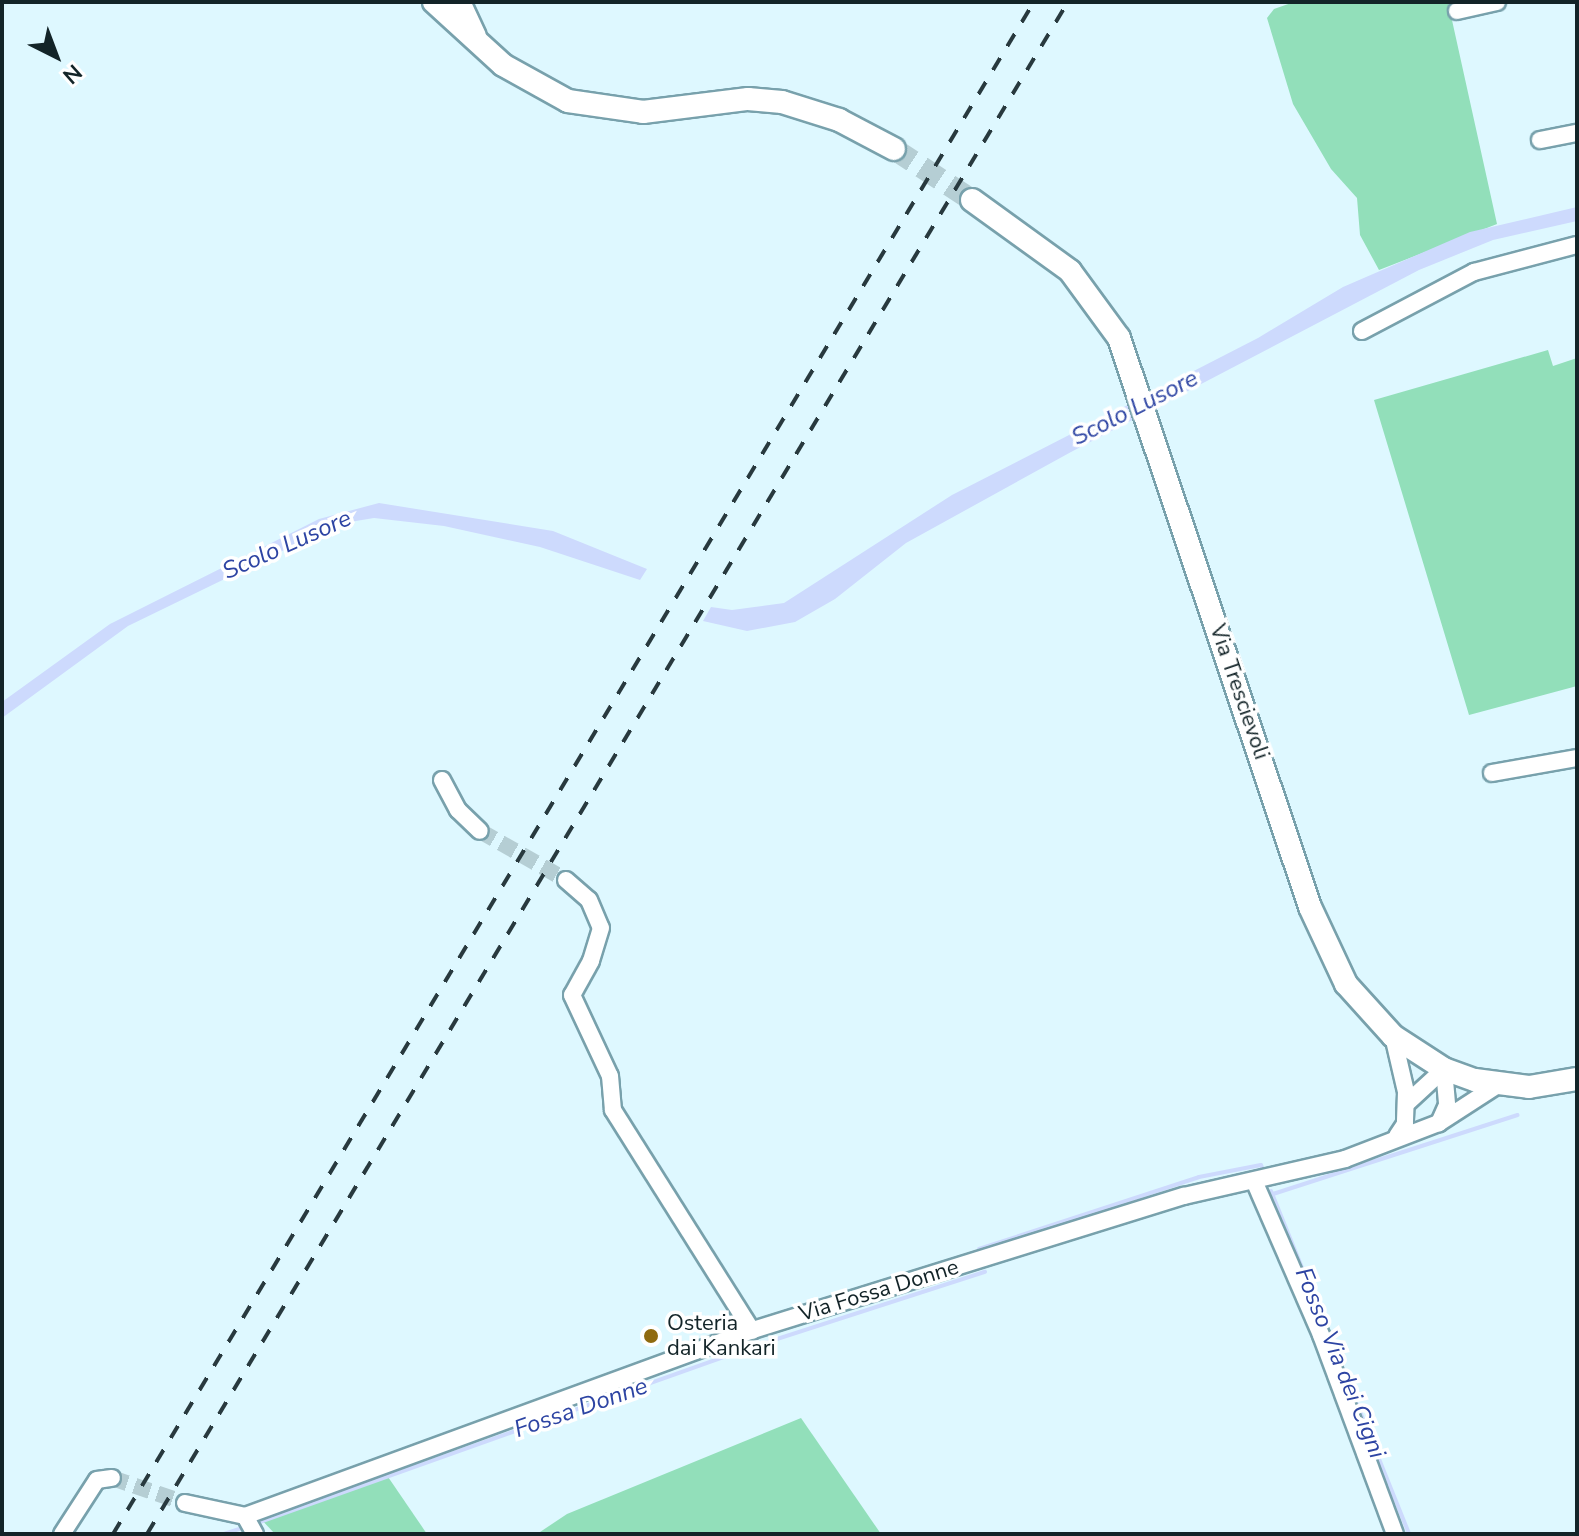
<!DOCTYPE html>
<html>
<head>
<meta charset="utf-8">
<style>
  body { margin:0 }
  #map { position:relative; width:1579px; height:1536px; overflow:hidden; background:#def8ff; font-family:"Nunito Sans",sans-serif }
  div>[style] { position:absolute }
  .green>* { inset:0; background:#92dfba }
  .water>* { inset:0; background:#cddafd }
  .stream>* { height:4px; margin:-2px; padding:0 2px; transform-origin:2px; border-radius:2px; background:#cddafd }
  .street-tunnel>* { height:16px; margin-top:-8px; transform-origin:0; background:repeating-linear-gradient(90deg,#b5ced4 0 16px,transparent 0 24px) }
  .secondary-tunnel>* { height:22px; margin-top:-11px; transform-origin:0; background:repeating-linear-gradient(90deg,#b5ced4 0 22px,transparent 0 33px) }
  .roads { filter:drop-shadow(2px 0 #78a1ac) drop-shadow(-2px 0 #78a1ac) drop-shadow(0 2px #78a1ac) drop-shadow(0 -2px #78a1ac) }
  .street>* { height:16px; margin:-8px; padding:0 8px; transform-origin:8px; border-radius:8px; background:#fff }
  .secondary>* { height:22px; margin:-11px; padding:0 11px; transform-origin:11px; border-radius:11px; background:#fff }
  .rail>* { height:4px; margin-top:-2px; transform-origin:0; background:repeating-linear-gradient(90deg,#28393e 0 14px,transparent 0 28px) }
  .dots>* { width:22px; height:22px; translate:-50% -50%; box-sizing:border-box; border:4px solid #fff; border-radius:50% }
  span { translate:-50% -50%; white-space:nowrap; text-align:center; line-height:1.15; -webkit-text-stroke:7px #fff; paint-order:stroke }
  .street-label { font-size:22px; color:#132428 }
  .poi-label { font-size:22px; color:#132428 }
  .left { translate:0 -50%; text-align:left }
  .water-label { font-size:24px; color:#2d44a3; font-style:italic }
  .frame { position:absolute; inset:0; border:4px solid #132428; pointer-events:none }
  .north { position:absolute; left:16px; top:16px; width:80px; height:80px; -webkit-text-stroke:6px #fff; paint-order:stroke; rotate:138deg; font-size:22px; font-weight:700; line-height:32px; text-align:center; color:#132428 }
  .north::after { content:''; display:block; margin:auto; width:28px; height:36px; background:#132428; clip-path:polygon(50% 0,100% 100%,50% 72%,0 100%) }
</style>
</head>
<body>
<div id="map">
  <div class="green">
    <div style="clip-path:polygon(1294px 2px,1448px 2px,1497px 224px,1379px 270px,1360px 235px,1357px 198px,1331px 169px,1293px 104px,1267px 18px,1274px 9px)"></div>
    <div style="clip-path:polygon(1548px 350px,1553px 366px,1577px 358px,1577px 686px,1469px 715px,1374px 400px)"></div>
    <div style="clip-path:polygon(801px 1418px,881px 1534px,537px 1534px,567px 1514px)"></div>
    <div style="clip-path:polygon(384px 1471px,427px 1534px,275px 1534px,259px 1517px)"></div>
  </div>
  <div class="water">
    <div style="clip-path:polygon(1577px 207px,1577px 221px,1493px 240px,1419px 270px,1071px 452px,906px 543px,835px 599px,795px 622px,747px 631px,703px 621px,711px 607px,732px 610px,784px 603px,952px 495px,1258px 338px,1343px 287px,1470px 232px)"></div>
    <div style="clip-path:polygon(379px 503px,553px 531px,647px 569px,640px 580px,540px 547px,444px 526px,374px 518px,338px 524px,128px 626px,2px 718px,2px 702px,110px 624px,319px 519px)"></div>
  </div>
  <div class="stream">
    <div style="left:1271px;top:1191px;width:136px;rotate:68deg"></div>
    <div style="left:1273px;top:1194px;width:257px;rotate:-17.9deg"></div>
    <div style="left:979px;top:1249px;width:231px;rotate:-18.1deg"></div>
    <div style="left:1199px;top:1177px;width:63px;rotate:-11deg"></div>
    <div style="left:1261px;top:1165px;width:8px;rotate:67deg"></div>
    <div style="left:1334px;top:1347px;width:201px;rotate:68.1deg"></div>
    <div style="left:254px;top:1524px;width:525px;rotate:-19.57deg"></div>
    <div style="left:749px;top:1348px;width:248px;rotate:-17.9deg"></div>
    <div style="left:224px;top:1534px;width:22px;rotate:-18deg"></div>
  </div>
  <div class="street-tunnel">
    <div style="left:480px;top:831px;width:99px;rotate:29.7deg"></div>
    <div style="left:112px;top:1478px;width:77px;rotate:18.9deg"></div>
  </div>
  <div class="secondary-tunnel">
    <div style="left:894px;top:149px;width:93px;rotate:33.2deg"></div>
  </div>
  <div class="roads">
    <div class="street">
      <div style="left:1457px;top:11px;width:41px;rotate:-12.7deg"></div>
      <div style="left:1540px;top:140px;width:38px;rotate:-11deg"></div>
      <div style="left:1362px;top:331px;width:127px;rotate:-27.8deg"></div>
      <div style="left:1474px;top:272px;width:106px;rotate:-14.7deg"></div>
      <div style="left:1492px;top:773px;width:86px;rotate:-10deg"></div>
      <div style="left:442px;top:780px;width:34px;rotate:62deg"></div>
      <div style="left:458px;top:810px;width:30px;rotate:44deg"></div>
      <div style="left:566px;top:880px;width:30px;rotate:41deg"></div>
      <div style="left:589px;top:900px;width:30px;rotate:67deg"></div>
      <div style="left:601px;top:928px;width:34px;rotate:107deg"></div>
      <div style="left:591px;top:961px;width:39px;rotate:119deg"></div>
      <div style="left:572px;top:995px;width:89px;rotate:64.9deg"></div>
      <div style="left:610px;top:1076px;width:34px;rotate:85deg"></div>
      <div style="left:613px;top:1110px;width:261px;rotate:57.8deg"></div>
      <div style="left:1393px;top:1036px;width:57px;rotate:76.9deg"></div>
      <div style="left:1406px;top:1092px;width:32px;rotate:92deg"></div>
      <div style="left:1405px;top:1124px;width:14px;rotate:124deg"></div>
      <div style="left:1406px;top:1104px;width:52px;rotate:-42.6deg"></div>
      <div style="left:1444px;top:1069px;width:36px;rotate:85deg"></div>
      <div style="left:1447px;top:1105px;width:20px;rotate:114deg"></div>
      <div style="left:1255px;top:1183px;width:166px;rotate:66.5deg"></div>
      <div style="left:1321px;top:1335px;width:212px;rotate:69.6deg"></div>
      <div style="left:185px;top:1503px;width:61px;rotate:12.2deg"></div>
      <div style="left:245px;top:1516px;width:541px;rotate:-20.11deg"></div>
      <div style="left:753px;top:1330px;width:451px;rotate:-17.3deg"></div>
      <div style="left:1184px;top:1196px;width:165px;rotate:-12.9deg"></div>
      <div style="left:1345px;top:1159px;width:101px;rotate:-21deg"></div>
      <div style="left:1439px;top:1123px;width:72px;rotate:-33deg"></div>
      <div style="left:245px;top:1516px;width:21px;rotate:61deg"></div>
      <div style="left:62px;top:1534px;width:64px;rotate:-57.1deg"></div>
      <div style="left:97px;top:1480px;width:15px;rotate:-8deg"></div>
    </div>
    <div class="secondary">
      <div style="left:434px;top:2px;width:93px;rotate:42.4deg"></div>
      <div style="left:503px;top:65px;width:74px;rotate:29deg"></div>
      <div style="left:568px;top:101px;width:76px;rotate:8.3deg"></div>
      <div style="left:643px;top:112px;width:106px;rotate:-7.1deg"></div>
      <div style="left:748px;top:99px;width:34px;rotate:5deg"></div>
      <div style="left:782px;top:102px;width:60px;rotate:17.5deg"></div>
      <div style="left:839px;top:120px;width:62px;rotate:27.8deg"></div>
      <div style="left:459px;top:2px;width:38px;rotate:65deg"></div>
      <div style="left:972px;top:200px;width:121px;rotate:35.9deg"></div>
      <div style="left:1070px;top:271px;width:83px;rotate:53.8deg"></div>
      <div style="left:1119px;top:338px;width:600px;rotate:71.44deg"></div>
      <div style="left:1310px;top:907px;width:85px;rotate:64.9deg"></div>
      <div style="left:1346px;top:984px;width:70px;rotate:47.9deg"></div>
      <div style="left:1393px;top:1036px;width:61px;rotate:32.9deg"></div>
      <div style="left:1444px;top:1069px;width:33px;rotate:20deg"></div>
      <div style="left:1475px;top:1080px;width:54px;rotate:7.4deg"></div>
      <div style="left:1529px;top:1087px;width:49px;rotate:-9.5deg"></div>
    </div>
  </div>
  <div class="rail">
    <div style="left:113px;top:1534px;width:1788px;rotate:-58.99deg"></div>
    <div style="left:147px;top:1534px;width:1788px;rotate:-58.99deg"></div>
  </div>
  <div class="dots">
    <div style="left:651px;top:1336px;background:#8f6a0f"></div>
  </div>
  <div class="street-label">
    <span style="left:1239px;top:692px;rotate:71deg">Via Trescievoli</span>
    <span style="left:879px;top:1291px;rotate:-17deg">Via Fossa Donne</span>
  </div>
  <div class="poi-label">
    <span class="left" style="left:667px;top:1336px">Osteria<br>dai Kankari</span>
  </div>
  <div class="water-label">
    <span style="left:1135px;top:408px;rotate:-27deg">Scolo Lusore</span>
    <span style="left:287px;top:545px;rotate:-24deg">Scolo Lusore</span>
    <span style="left:1340px;top:1363px;rotate:68deg">Fosso Via dei Cigni</span>
    <span style="left:581px;top:1408px;rotate:-19deg">Fossa Donne</span>
  </div>
  <div class="frame"></div>
  <div class="north">N</div>
</div>
</body>
</html>
